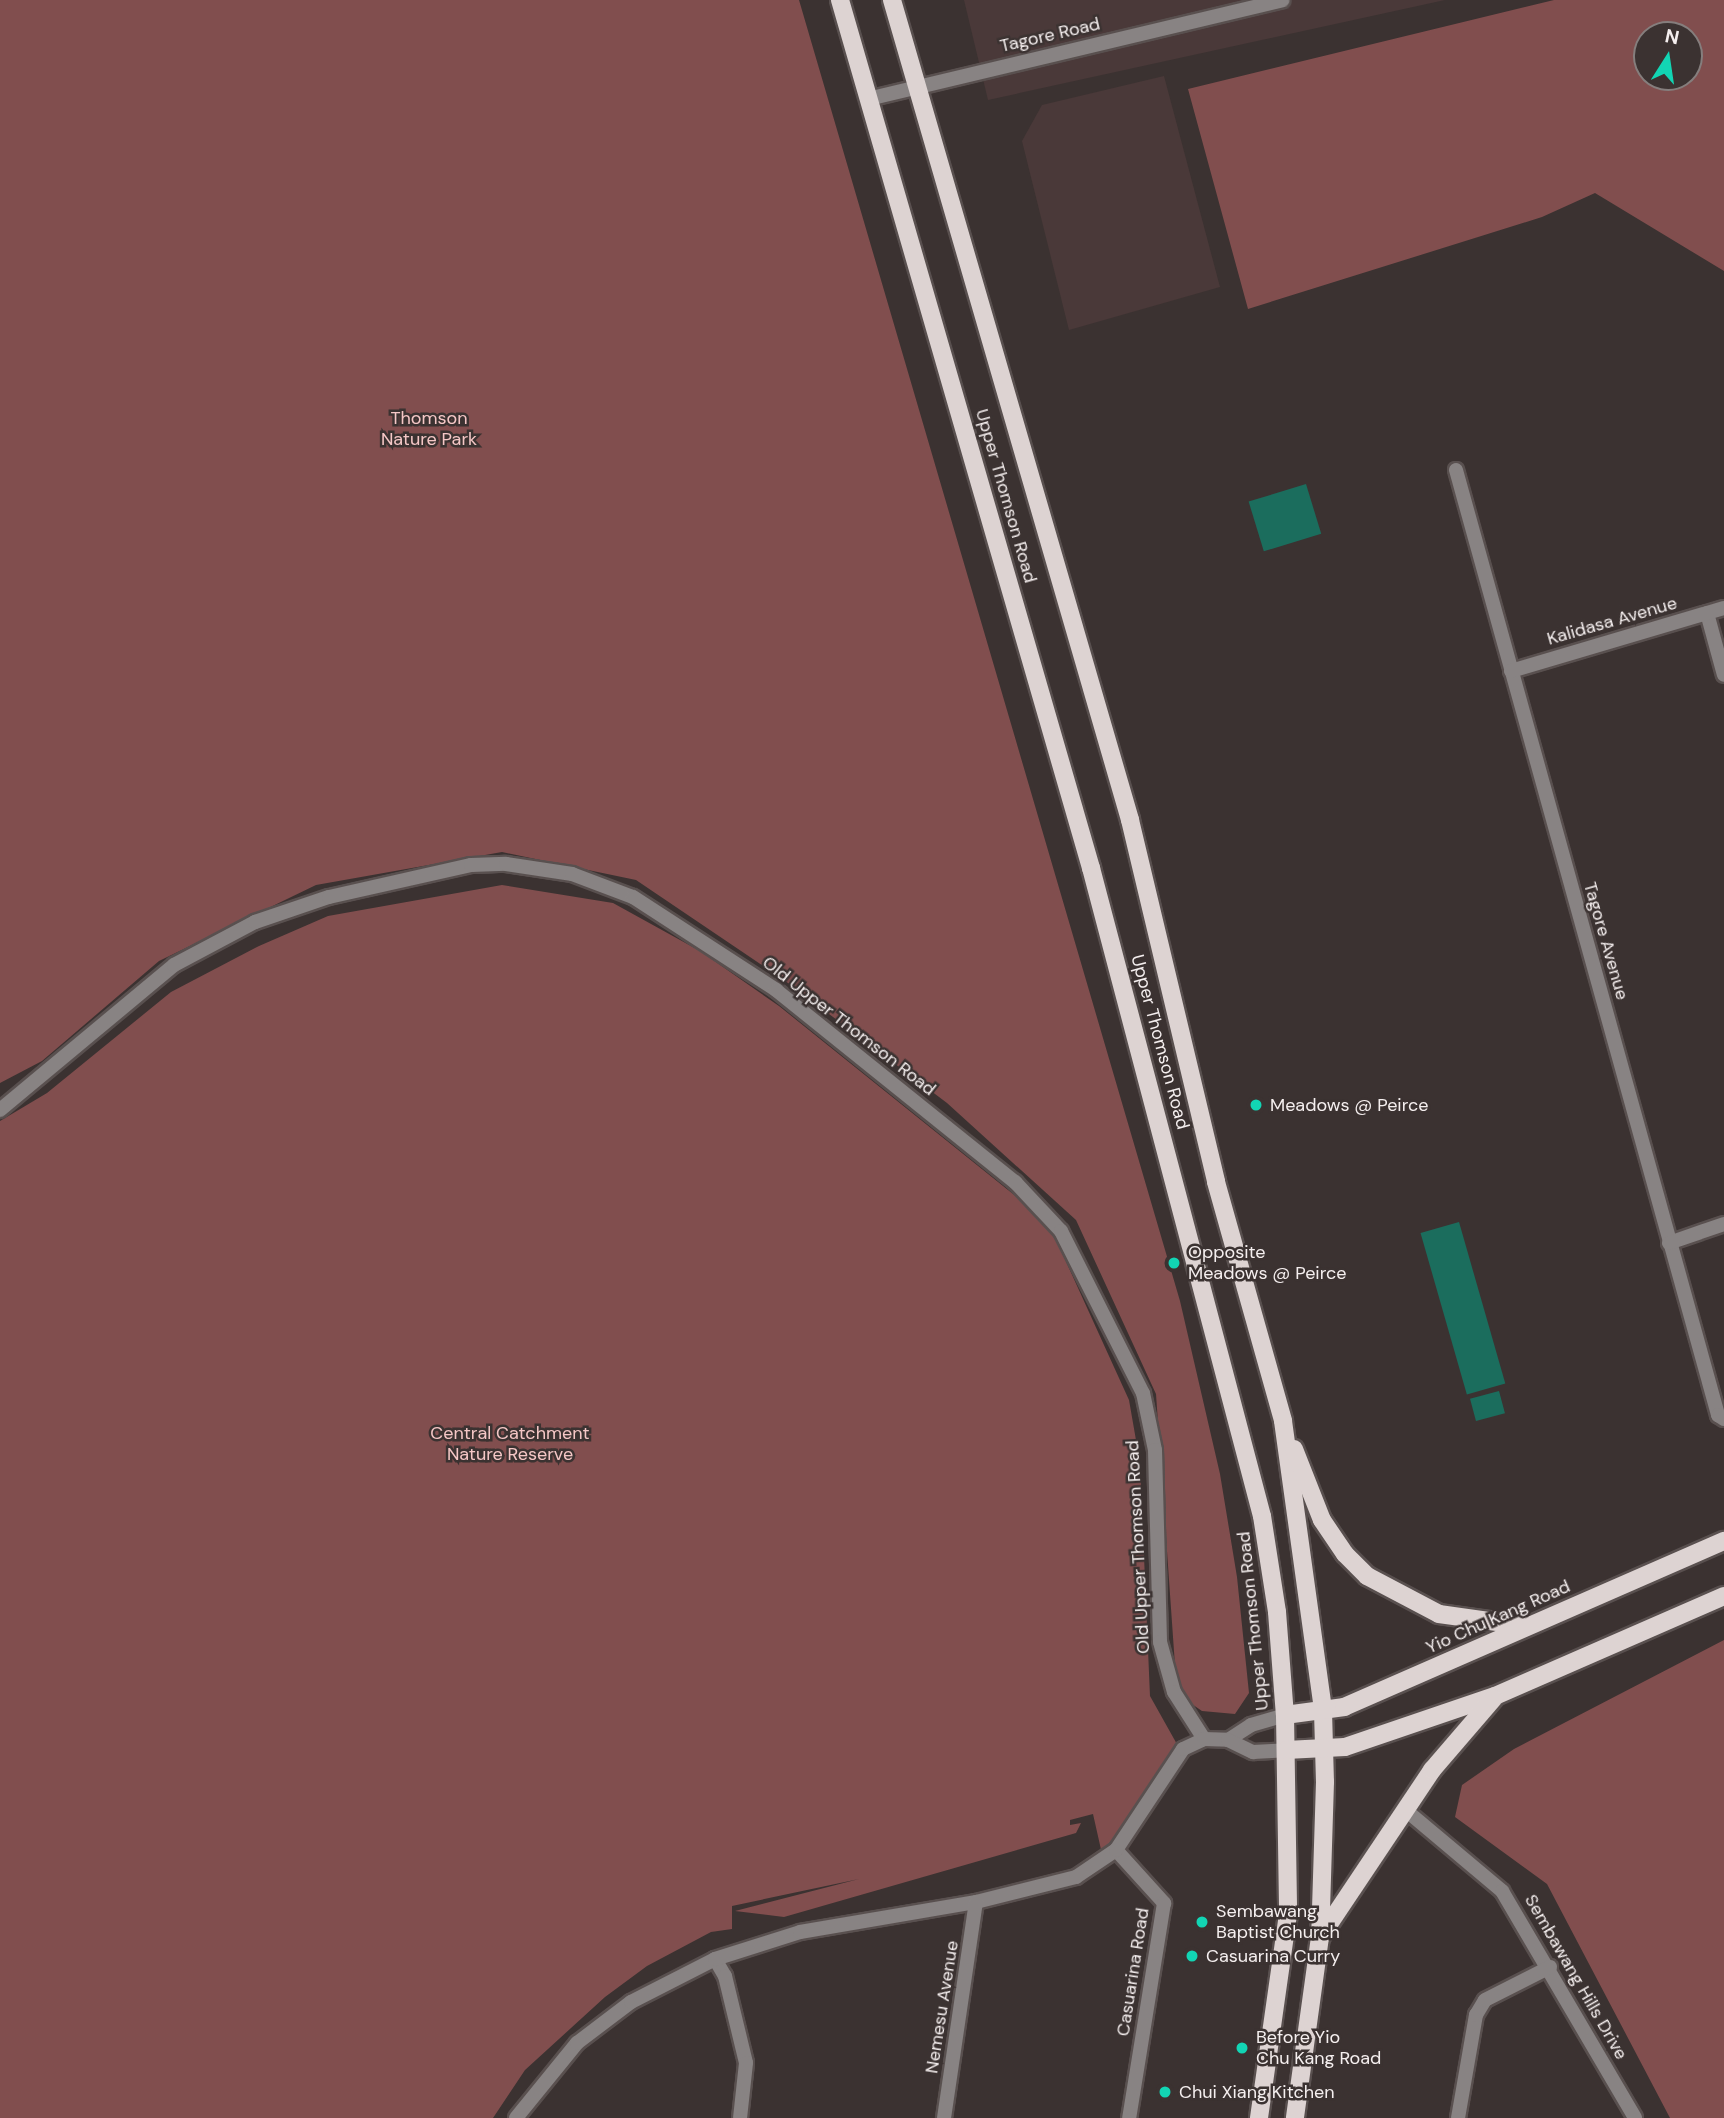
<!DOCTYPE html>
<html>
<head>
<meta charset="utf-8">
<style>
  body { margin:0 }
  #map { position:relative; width:1724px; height:2118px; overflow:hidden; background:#3b3231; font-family:"DM Sans",sans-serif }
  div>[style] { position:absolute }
  .built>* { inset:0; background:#4a3939 }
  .green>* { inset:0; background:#814e4e }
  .water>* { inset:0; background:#1b6d5d; transform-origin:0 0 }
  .roads { filter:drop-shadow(2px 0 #59504f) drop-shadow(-2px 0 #59504f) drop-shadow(0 2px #59504f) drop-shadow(0 -2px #59504f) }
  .street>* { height:14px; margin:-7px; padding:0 7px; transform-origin:7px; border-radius:7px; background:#888383 }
  .primary>* { height:18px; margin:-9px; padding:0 9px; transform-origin:9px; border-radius:9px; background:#ddd3d2 }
  .dots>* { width:19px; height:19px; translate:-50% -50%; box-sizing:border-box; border:4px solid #3b3231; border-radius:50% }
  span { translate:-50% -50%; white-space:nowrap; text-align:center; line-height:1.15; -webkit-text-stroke:5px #3b3231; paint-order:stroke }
  .street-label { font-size:18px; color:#f5efef }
  .park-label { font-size:18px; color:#f5c7c6 }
  .poi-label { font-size:18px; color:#f5efef }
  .left { translate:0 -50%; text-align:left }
  .north { position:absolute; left:1633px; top:21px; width:70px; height:70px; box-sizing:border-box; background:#3b3231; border:2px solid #857e7d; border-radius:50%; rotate:12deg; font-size:19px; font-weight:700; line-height:28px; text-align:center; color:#f5efef }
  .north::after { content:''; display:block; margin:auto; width:24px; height:32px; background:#12d5b4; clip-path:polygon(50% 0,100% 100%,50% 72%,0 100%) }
</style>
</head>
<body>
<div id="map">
  <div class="built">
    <div style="clip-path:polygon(964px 0,1445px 0,988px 100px)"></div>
    <div style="clip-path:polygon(1164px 76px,1220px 287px,1069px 330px,1022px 141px,1042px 105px)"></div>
  </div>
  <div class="green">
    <div style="clip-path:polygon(0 0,799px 0,1180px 1301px,1220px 1474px,1237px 1577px,1249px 1693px,1235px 1714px,1202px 1711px,1177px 1694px,1156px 1394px,1076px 1220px,947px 1103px,784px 980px,636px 880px,502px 852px,316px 885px,159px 961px,42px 1061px,0 1083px)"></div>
    <div style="clip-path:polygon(evenodd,1554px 0,1724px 0,1724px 271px,1595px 193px,1542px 217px,1248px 309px,1188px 89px,1554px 0,1647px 35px,1689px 35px,1689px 77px,1647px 77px,1647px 35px)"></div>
    <div style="clip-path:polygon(502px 885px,613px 903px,700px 951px,779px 1006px,1048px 1222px,1129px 1400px,1140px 1463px,1150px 1696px,1178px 1746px,1102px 1854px,1093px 1814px,1070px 1820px,1070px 1825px,1081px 1823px,1076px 1833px,784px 1917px,735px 1911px,859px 1879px,732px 1906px,732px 1929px,711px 1932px,647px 1966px,605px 1997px,525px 2070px,493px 2118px,0 2118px,0 1121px,47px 1093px,171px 992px,259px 946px,328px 916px)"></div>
    <div style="clip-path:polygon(1724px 1640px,1724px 2118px,1670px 2118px,1547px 1884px,1455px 1817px,1462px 1785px,1514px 1749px)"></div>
  </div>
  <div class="water">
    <div style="left:1306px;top:484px;width:52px;height:60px;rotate:73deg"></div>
    <div style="left:1459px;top:1222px;width:168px;height:40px;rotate:74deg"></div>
    <div style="left:1499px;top:1391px;width:23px;height:30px;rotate:75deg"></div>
  </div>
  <div class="roads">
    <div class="street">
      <div style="left:868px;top:99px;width:426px;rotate:-13.4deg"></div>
      <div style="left:1456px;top:470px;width:981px;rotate:74.5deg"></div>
      <div style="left:1718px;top:1415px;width:7px;rotate:34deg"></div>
      <div style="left:1707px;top:613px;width:64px;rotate:74.7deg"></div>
      <div style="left:1511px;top:671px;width:222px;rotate:-16.5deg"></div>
      <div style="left:0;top:1110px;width:226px;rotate:-39.8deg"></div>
      <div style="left:174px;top:965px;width:92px;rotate:-28deg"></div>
      <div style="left:255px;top:922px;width:78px;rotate:-18.7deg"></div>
      <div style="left:329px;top:897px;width:146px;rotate:-12.7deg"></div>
      <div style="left:471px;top:865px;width:35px;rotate:-2deg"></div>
      <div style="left:506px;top:864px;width:67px;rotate:8.6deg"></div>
      <div style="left:572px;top:874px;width:65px;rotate:20.7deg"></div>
      <div style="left:633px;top:897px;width:171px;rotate:33deg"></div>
      <div style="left:776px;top:990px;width:307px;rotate:38.8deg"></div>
      <div style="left:1015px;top:1182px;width:67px;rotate:46.8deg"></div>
      <div style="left:1061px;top:1231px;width:182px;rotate:63.2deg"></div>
      <div style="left:1143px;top:1393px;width:58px;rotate:78.1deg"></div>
      <div style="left:1155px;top:1450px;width:192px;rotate:88.5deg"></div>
      <div style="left:1160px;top:1642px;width:52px;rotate:74.4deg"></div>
      <div style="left:1174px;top:1692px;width:56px;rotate:57.4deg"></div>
      <div style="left:1669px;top:1243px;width:58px;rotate:-19.1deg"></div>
      <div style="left:1228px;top:1740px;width:27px;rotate:-33deg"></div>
      <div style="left:1251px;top:1725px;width:35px;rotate:-16deg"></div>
      <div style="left:1408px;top:1812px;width:123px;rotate:40deg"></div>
      <div style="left:1502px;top:1891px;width:263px;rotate:59.6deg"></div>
      <div style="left:1116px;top:1850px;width:72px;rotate:47.8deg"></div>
      <div style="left:1164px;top:1903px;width:218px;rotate:99.2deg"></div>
      <div style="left:715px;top:1959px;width:20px;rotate:60deg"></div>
      <div style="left:725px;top:1976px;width:89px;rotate:76.4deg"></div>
      <div style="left:746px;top:2063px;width:55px;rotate:96.2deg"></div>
      <div style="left:516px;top:2118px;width:97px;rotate:-50.9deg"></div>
      <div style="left:577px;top:2043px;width:68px;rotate:-37.2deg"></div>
      <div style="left:631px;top:2002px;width:94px;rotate:-27.1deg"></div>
      <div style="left:715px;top:1959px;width:89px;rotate:-17.6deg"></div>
      <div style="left:800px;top:1932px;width:179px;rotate:-9.7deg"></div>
      <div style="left:976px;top:1902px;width:103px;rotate:-14deg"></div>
      <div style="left:1076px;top:1877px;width:48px;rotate:-34deg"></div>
      <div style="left:1116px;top:1850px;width:121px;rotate:-56.4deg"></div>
      <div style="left:1183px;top:1749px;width:23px;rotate:-25deg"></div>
      <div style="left:1204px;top:1739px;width:24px;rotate:2deg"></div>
      <div style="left:1228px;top:1740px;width:28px;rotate:26deg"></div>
      <div style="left:1253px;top:1752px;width:33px;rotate:-3deg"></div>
      <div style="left:944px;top:2118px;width:218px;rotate:-81.6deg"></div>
      <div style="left:1458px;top:2118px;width:105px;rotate:-80.1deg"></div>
      <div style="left:1476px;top:2015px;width:17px;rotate:-59deg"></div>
      <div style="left:1485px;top:2000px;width:73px;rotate:-26.9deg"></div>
    </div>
    <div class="primary">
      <div style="left:840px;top:0;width:904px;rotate:73.87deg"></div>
      <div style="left:1091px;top:868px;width:670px;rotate:75.22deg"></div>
      <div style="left:1262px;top:1516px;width:97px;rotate:81.1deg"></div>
      <div style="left:1277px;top:1612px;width:103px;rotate:85.6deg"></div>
      <div style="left:1285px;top:1715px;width:199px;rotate:89.1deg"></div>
      <div style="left:1288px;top:1914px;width:206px;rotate:98.1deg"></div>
      <div style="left:892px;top:0;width:854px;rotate:73.81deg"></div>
      <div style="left:1130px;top:820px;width:372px;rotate:76.6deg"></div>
      <div style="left:1216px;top:1182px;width:248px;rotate:74.3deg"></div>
      <div style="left:1283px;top:1421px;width:293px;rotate:82.1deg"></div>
      <div style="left:1323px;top:1711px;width:71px;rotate:88.4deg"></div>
      <div style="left:1325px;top:1782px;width:155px;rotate:91.8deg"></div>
      <div style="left:1320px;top:1937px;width:183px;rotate:97.9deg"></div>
      <div style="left:1294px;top:1449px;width:76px;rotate:68.5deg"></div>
      <div style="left:1322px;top:1520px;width:41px;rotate:55.9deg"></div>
      <div style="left:1345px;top:1554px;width:31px;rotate:45deg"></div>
      <div style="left:1367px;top:1576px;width:81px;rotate:27.8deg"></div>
      <div style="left:1439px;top:1614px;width:88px;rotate:7.9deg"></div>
      <div style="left:1285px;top:1715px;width:60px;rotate:-7.7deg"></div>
      <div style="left:1344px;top:1707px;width:415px;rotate:-23.6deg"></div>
      <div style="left:1286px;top:1750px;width:59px;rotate:-2.9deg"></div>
      <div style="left:1345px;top:1747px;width:158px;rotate:-18.8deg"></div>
      <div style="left:1495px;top:1696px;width:250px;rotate:-23.6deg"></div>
      <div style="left:1321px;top:1936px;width:200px;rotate:-56.2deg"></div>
      <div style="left:1432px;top:1770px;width:94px;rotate:-49.3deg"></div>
    </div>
  </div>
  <div class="dots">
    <div style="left:1256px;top:1105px;background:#12d5b4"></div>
    <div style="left:1174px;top:1263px;background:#12d5b4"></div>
    <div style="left:1202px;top:1922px;background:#12d5b4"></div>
    <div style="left:1192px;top:1956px;background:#12d5b4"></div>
    <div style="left:1242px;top:2048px;background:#12d5b4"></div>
    <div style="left:1165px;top:2092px;background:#12d5b4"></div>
  </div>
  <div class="street-label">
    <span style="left:1050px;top:35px;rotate:-13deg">Tagore Road</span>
    <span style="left:1006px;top:496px;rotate:74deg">Upper Thomson Road</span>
    <span style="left:1612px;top:621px;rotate:-16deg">Kalidasa Avenue</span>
    <span style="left:1606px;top:941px;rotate:74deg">Tagore Avenue</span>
    <span style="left:849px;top:1026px;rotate:38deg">Old Upper Thomson Road</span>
    <span style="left:1160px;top:1042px;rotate:75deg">Upper Thomson Road</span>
    <span style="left:1138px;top:1547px;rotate:-93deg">Old Upper Thomson Road</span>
    <span style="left:1498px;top:1617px;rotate:-24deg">Yio Chu Kang Road</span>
    <span style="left:1253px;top:1621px;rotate:-96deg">Upper Thomson Road</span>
    <span style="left:1133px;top:1972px;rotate:-81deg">Casuarina Road</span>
    <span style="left:1576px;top:1977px;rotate:60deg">Sembawang Hills Drive</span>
    <span style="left:942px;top:2007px;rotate:-81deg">Nemesu Avenue</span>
  </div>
  <div class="park-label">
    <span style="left:429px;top:429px">Thomson<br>Nature Park</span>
    <span style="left:510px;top:1444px">Central Catchment<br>Nature Reserve</span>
  </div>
  <div class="poi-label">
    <span class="left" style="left:1270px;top:1105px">Meadows @ Peirce</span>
    <span class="left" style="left:1188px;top:1263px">Opposite<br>Meadows @ Peirce</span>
    <span class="left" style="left:1216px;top:1922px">Sembawang<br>Baptist Church</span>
    <span class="left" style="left:1206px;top:1956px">Casuarina Curry</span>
    <span class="left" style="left:1256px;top:2048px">Before Yio<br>Chu Kang Road</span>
    <span class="left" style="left:1179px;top:2092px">Chui Xiang Kitchen</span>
  </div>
  <div class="north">N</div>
</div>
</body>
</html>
